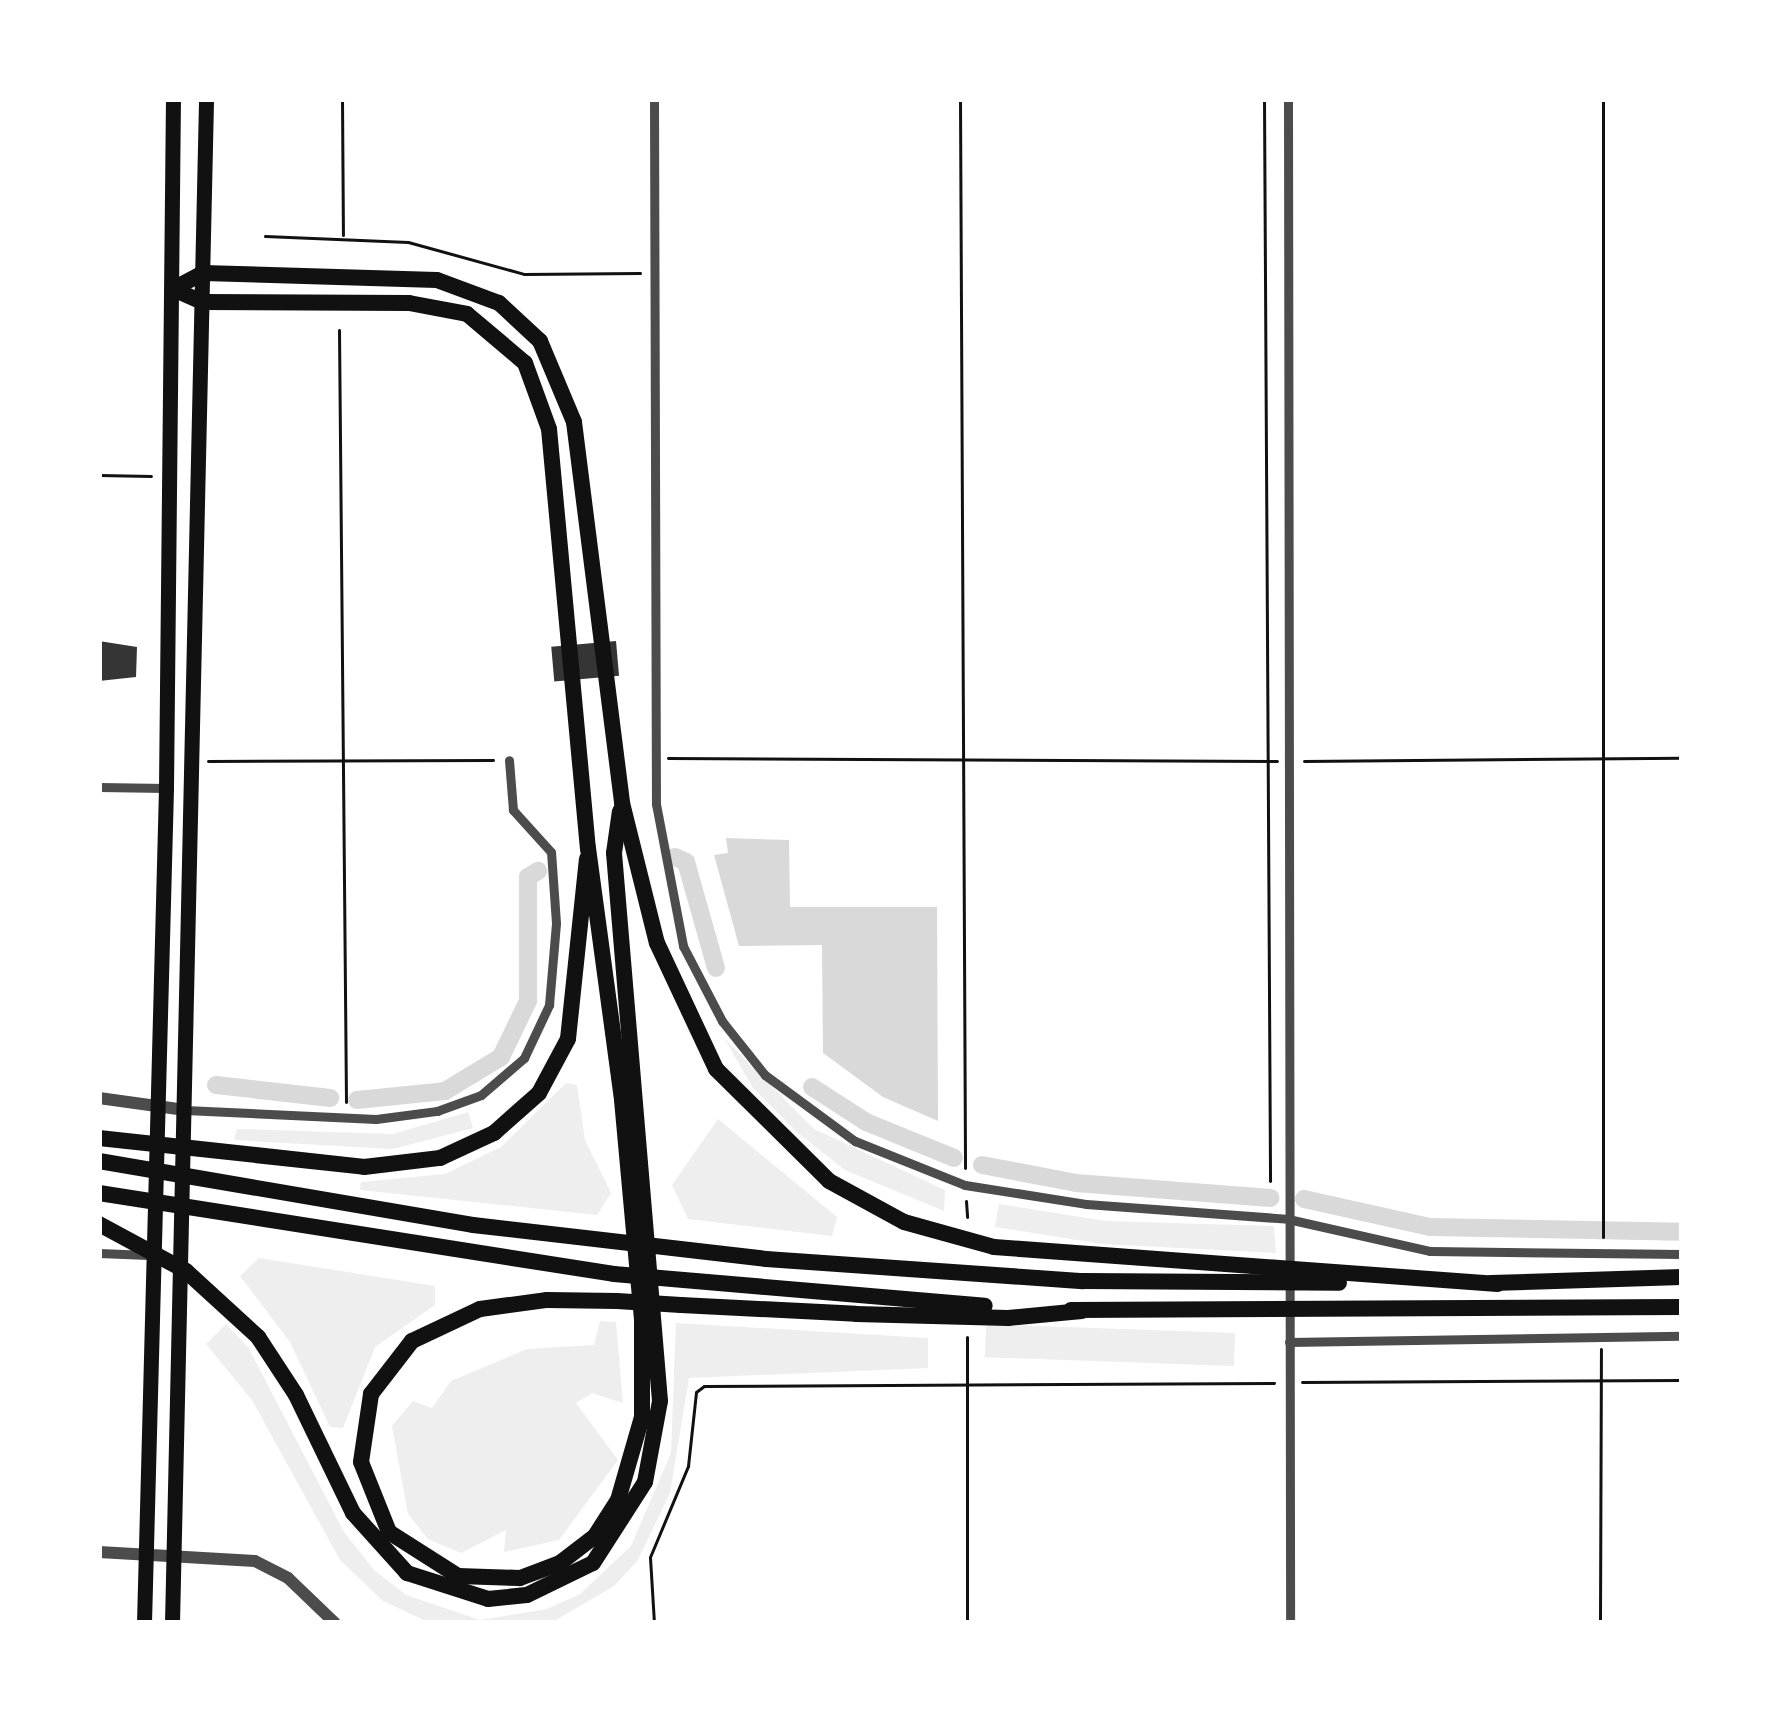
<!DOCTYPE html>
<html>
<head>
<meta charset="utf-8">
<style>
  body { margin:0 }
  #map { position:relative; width:1781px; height:1722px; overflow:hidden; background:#fff; font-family:"Crimson Pro",serif }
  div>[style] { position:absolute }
  .green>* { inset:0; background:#eee; transform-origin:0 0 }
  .water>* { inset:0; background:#d9d9d9 }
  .canal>* { height:18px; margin:-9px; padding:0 9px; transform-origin:9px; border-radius:9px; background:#d9d9d9 }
  .building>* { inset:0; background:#353535; transform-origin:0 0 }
  .path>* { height:3px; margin:-1.5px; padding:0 1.5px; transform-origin:1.5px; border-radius:1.5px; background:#111 }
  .minor>* { height:9px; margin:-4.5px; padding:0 4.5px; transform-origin:4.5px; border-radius:4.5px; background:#4c4c4c }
  .tertiary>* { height:12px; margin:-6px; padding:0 6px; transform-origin:6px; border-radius:6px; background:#4c4c4c }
  .trunk>* { height:15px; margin:-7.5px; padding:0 7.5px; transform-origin:7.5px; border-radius:7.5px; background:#111 }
  .motorway>* { height:16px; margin:-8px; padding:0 8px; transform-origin:8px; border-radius:8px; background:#111 }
  span { translate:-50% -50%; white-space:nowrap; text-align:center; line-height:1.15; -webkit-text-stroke:9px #fff; paint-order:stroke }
  .frame { position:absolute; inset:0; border:102px solid #fff; pointer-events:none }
</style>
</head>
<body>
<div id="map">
  <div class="green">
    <div style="clip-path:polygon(724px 1038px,814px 1129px,945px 1190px,944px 1211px,845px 1170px,798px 1133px,753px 1088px)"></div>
    <div style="clip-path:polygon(566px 1083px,577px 1085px,585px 1140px,611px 1193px,597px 1215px,360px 1190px,361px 1182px,445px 1174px,501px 1147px)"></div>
    <div style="clip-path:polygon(468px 1112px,473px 1128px,393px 1149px,234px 1140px,237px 1129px,393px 1134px)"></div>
    <div style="clip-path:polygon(718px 1119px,837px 1217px,832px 1236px,688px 1219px,672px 1185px)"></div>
    <div style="clip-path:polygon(999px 1204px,1106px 1221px,1274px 1226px,1276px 1253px,1102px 1244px,995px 1227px)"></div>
    <div style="clip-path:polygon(259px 1258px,435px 1286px,435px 1305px,375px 1347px,343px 1428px,330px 1427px,290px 1342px,240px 1276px)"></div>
    <div style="clip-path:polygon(600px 1321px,616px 1322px,623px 1403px,592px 1393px,576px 1403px,618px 1460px,559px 1540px,504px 1552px,506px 1530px,461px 1553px,428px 1539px,408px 1514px,392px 1426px,413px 1401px,432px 1408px,451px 1381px,527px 1349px,594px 1345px)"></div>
    <div style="clip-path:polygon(676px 1323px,928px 1338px,928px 1368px,689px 1378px,670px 1493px,638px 1560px,614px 1586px,551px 1623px,430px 1623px,383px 1601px,340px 1560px,252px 1400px,206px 1344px,226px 1324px,248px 1347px,344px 1532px,374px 1570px,406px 1595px,480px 1620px,547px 1609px,580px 1594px,631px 1546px,671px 1453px)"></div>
    <div style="left:1235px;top:1333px;width:33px;height:249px;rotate:92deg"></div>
  </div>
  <div class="water">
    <div style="clip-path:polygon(726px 838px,789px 840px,790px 907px,937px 907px,938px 1121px,883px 1097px,823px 1053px,822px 945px,739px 946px,714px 855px,728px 853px)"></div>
  </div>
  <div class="canal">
    <div style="left:675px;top:857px;width:12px;rotate:24deg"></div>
    <div style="left:686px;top:862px;width:110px;rotate:74.2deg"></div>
    <div style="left:216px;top:1085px;width:115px;rotate:6.5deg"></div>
    <div style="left:812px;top:1087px;width:64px;rotate:32.9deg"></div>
    <div style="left:866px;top:1122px;width:95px;rotate:22.2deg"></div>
    <div style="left:357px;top:1100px;width:88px;rotate:-5.8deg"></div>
    <div style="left:445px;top:1091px;width:66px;rotate:-31.3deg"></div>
    <div style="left:501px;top:1057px;width:62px;rotate:-64.3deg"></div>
    <div style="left:528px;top:1001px;width:124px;rotate:-90deg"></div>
    <div style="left:528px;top:877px;width:12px;rotate:-31deg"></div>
    <div style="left:982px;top:1165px;width:96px;rotate:10.8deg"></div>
    <div style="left:1076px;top:1183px;width:195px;rotate:4.4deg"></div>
    <div style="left:1304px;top:1199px;width:129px;rotate:12.5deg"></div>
    <div style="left:1430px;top:1227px;width:252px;rotate:1.1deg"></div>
  </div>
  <div class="building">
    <div style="clip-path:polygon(99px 641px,137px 647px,136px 677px,99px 681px)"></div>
    <div style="left:616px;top:641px;width:35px;height:65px;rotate:85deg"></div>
  </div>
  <div class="path">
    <div style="left:342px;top:99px;width:136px;rotate:89.6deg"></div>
    <div style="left:960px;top:99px;width:1069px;rotate:89.73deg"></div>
    <div style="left:1264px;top:99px;width:1082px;rotate:89.68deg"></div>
    <div style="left:265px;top:236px;width:143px;rotate:2.4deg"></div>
    <div style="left:408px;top:242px;width:120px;rotate:15.4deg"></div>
    <div style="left:524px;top:274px;width:116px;rotate:-0.5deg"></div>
    <div style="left:339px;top:330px;width:772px;rotate:89.48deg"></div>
    <div style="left:99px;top:475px;width:52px;rotate:1.1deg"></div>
    <div style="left:668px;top:758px;width:609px;rotate:0.28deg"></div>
    <div style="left:208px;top:761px;width:285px;rotate:-0.2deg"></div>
    <div style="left:1304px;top:761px;width:378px;rotate:-0.5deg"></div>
    <div style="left:966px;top:1201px;width:16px;rotate:86deg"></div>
    <div style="left:1603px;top:1237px;width:1138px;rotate:-90deg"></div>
    <div style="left:967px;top:1337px;width:286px;rotate:90deg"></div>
    <div style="left:1302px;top:1382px;width:380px;rotate:-0.3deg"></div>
    <div style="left:654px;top:1623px;width:66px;rotate:-93.5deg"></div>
    <div style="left:650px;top:1557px;width:99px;rotate:-67.3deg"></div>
    <div style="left:688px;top:1466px;width:74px;rotate:-83.8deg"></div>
    <div style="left:696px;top:1392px;width:10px;rotate:-37deg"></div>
    <div style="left:704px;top:1386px;width:570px;rotate:-0.3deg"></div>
    <div style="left:1600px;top:1623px;width:274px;rotate:-89.8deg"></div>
  </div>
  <div class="minor">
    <div style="left:654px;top:99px;width:705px;rotate:89.84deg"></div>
    <div style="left:656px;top:804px;width:145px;rotate:79.2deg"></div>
    <div style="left:683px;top:946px;width:85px;rotate:62.5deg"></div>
    <div style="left:722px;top:1021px;width:69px;rotate:51.5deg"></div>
    <div style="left:765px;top:1075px;width:112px;rotate:36.3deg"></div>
    <div style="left:855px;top:1141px;width:118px;rotate:21.8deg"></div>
    <div style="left:965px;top:1185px;width:122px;rotate:8.9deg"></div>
    <div style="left:1086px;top:1204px;width:203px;rotate:4.2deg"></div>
    <div style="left:1288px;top:1219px;width:146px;rotate:12.7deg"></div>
    <div style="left:1430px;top:1251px;width:252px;rotate:0.7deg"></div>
    <div style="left:1288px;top:99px;width:1524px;rotate:89.92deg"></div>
    <div style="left:99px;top:787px;width:67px;rotate:0.9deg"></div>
    <div style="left:185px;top:1110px;width:191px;rotate:2.7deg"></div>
    <div style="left:376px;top:1119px;width:62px;rotate:-7.5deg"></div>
    <div style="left:437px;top:1111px;width:47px;rotate:-20deg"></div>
    <div style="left:481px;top:1095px;width:57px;rotate:-40.7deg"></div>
    <div style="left:524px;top:1058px;width:59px;rotate:-64.7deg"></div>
    <div style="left:549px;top:1005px;width:82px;rotate:-85.1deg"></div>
    <div style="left:556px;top:923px;width:71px;rotate:-94deg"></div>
    <div style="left:551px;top:852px;width:57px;rotate:-132.1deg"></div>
    <div style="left:513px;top:810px;width:50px;rotate:-94.6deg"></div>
    <div style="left:99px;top:1253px;width:49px;rotate:2.3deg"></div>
    <div style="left:1289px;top:1342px;width:393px;rotate:-0.9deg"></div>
  </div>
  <div class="tertiary">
    <div style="left:99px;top:1098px;width:87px;rotate:7.9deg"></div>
    <div style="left:99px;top:1552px;width:156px;rotate:3.3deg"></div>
    <div style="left:255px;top:1561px;width:37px;rotate:27deg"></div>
    <div style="left:288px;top:1578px;width:65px;rotate:43.8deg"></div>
  </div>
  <div class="trunk">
    <div style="left:144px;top:1623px;width:835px;rotate:-88.49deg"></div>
    <div style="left:166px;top:788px;width:689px;rotate:-89.42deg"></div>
    <div style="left:172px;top:1623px;width:1524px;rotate:-88.72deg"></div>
  </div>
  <div class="motorway">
    <div style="left:173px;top:289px;width:32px;rotate:24deg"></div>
    <div style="left:202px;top:302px;width:207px;rotate:0.3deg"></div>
    <div style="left:409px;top:303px;width:59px;rotate:10.7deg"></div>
    <div style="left:467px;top:314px;width:76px;rotate:40.2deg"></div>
    <div style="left:525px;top:363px;width:70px;rotate:70deg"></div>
    <div style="left:549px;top:429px;width:421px;rotate:84.7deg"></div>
    <div style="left:588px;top:848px;width:254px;rotate:82.3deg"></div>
    <div style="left:622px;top:1100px;width:221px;rotate:84.8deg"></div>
    <div style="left:642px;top:1320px;width:97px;rotate:90deg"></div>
    <div style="left:642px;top:1417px;width:86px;rotate:106.1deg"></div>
    <div style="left:618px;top:1500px;width:43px;rotate:122.6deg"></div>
    <div style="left:595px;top:1536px;width:44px;rotate:142.4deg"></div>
    <div style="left:560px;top:1563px;width:43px;rotate:159.4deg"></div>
    <div style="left:520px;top:1578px;width:62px;rotate:-178.2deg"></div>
    <div style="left:458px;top:1576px;width:82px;rotate:-147.5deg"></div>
    <div style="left:389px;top:1532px;width:75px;rotate:-111.8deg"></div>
    <div style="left:361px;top:1462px;width:69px;rotate:-81.6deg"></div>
    <div style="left:371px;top:1394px;width:67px;rotate:-52.3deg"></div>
    <div style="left:412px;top:1341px;width:75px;rotate:-25.2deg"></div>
    <div style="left:480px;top:1309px;width:68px;rotate:-7.7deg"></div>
    <div style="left:547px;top:1300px;width:70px;rotate:0.8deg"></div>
    <div style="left:617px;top:1301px;width:64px;rotate:3.6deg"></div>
    <div style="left:681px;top:1305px;width:175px;rotate:2.9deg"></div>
    <div style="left:856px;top:1314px;width:152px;rotate:1.5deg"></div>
    <div style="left:1008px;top:1318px;width:74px;rotate:-5.4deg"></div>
    <div style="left:173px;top:289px;width:34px;rotate:-28deg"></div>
    <div style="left:203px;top:273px;width:234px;rotate:1.7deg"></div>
    <div style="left:437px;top:280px;width:66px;rotate:20.4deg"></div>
    <div style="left:499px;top:303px;width:56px;rotate:42.8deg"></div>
    <div style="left:540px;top:341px;width:88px;rotate:67.2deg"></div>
    <div style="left:574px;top:422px;width:384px;rotate:82.8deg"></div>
    <div style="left:622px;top:803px;width:144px;rotate:76deg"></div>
    <div style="left:657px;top:943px;width:139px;rotate:64.9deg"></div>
    <div style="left:716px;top:1069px;width:159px;rotate:44.7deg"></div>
    <div style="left:829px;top:1181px;width:85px;rotate:28.7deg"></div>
    <div style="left:904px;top:1222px;width:93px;rotate:15.5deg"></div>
    <div style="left:994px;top:1247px;width:505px;rotate:4.2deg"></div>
    <div style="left:99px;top:1138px;width:267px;rotate:6.2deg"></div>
    <div style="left:364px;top:1167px;width:77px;rotate:-6.8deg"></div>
    <div style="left:440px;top:1158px;width:60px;rotate:-24.8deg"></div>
    <div style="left:494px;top:1133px;width:60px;rotate:-41.6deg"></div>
    <div style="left:539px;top:1093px;width:61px;rotate:-61.8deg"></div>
    <div style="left:568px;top:1039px;width:181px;rotate:-84deg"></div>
    <div style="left:99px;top:1161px;width:379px;rotate:9.7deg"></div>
    <div style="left:473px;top:1225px;width:295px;rotate:6.6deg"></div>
    <div style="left:766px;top:1259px;width:318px;rotate:4deg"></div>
    <div style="left:1083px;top:1281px;width:256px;rotate:0.4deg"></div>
    <div style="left:99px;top:1193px;width:521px;rotate:8.94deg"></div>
    <div style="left:614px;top:1274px;width:372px;rotate:4.9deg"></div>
    <div style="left:99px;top:1224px;width:99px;rotate:28.4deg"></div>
    <div style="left:186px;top:1271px;width:98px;rotate:42.5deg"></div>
    <div style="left:258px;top:1337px;width:69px;rotate:56.8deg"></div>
    <div style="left:296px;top:1395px;width:131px;rotate:64.2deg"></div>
    <div style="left:353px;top:1513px;width:81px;rotate:48deg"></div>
    <div style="left:407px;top:1573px;width:85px;rotate:17.8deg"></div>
    <div style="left:488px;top:1599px;width:39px;rotate:-6deg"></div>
    <div style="left:527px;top:1595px;width:73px;rotate:-25.9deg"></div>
    <div style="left:593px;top:1563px;width:96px;rotate:-57.3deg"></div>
    <div style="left:645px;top:1482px;width:82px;rotate:-79.5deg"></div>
    <div style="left:660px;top:1401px;width:550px;rotate:-94.8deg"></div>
    <div style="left:614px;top:853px;width:42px;rotate:-81.9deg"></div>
    <div style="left:1491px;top:1283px;width:191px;rotate:-1.8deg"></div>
    <div style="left:1071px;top:1310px;width:611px;rotate:-0.28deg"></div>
  </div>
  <div class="frame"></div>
</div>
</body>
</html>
